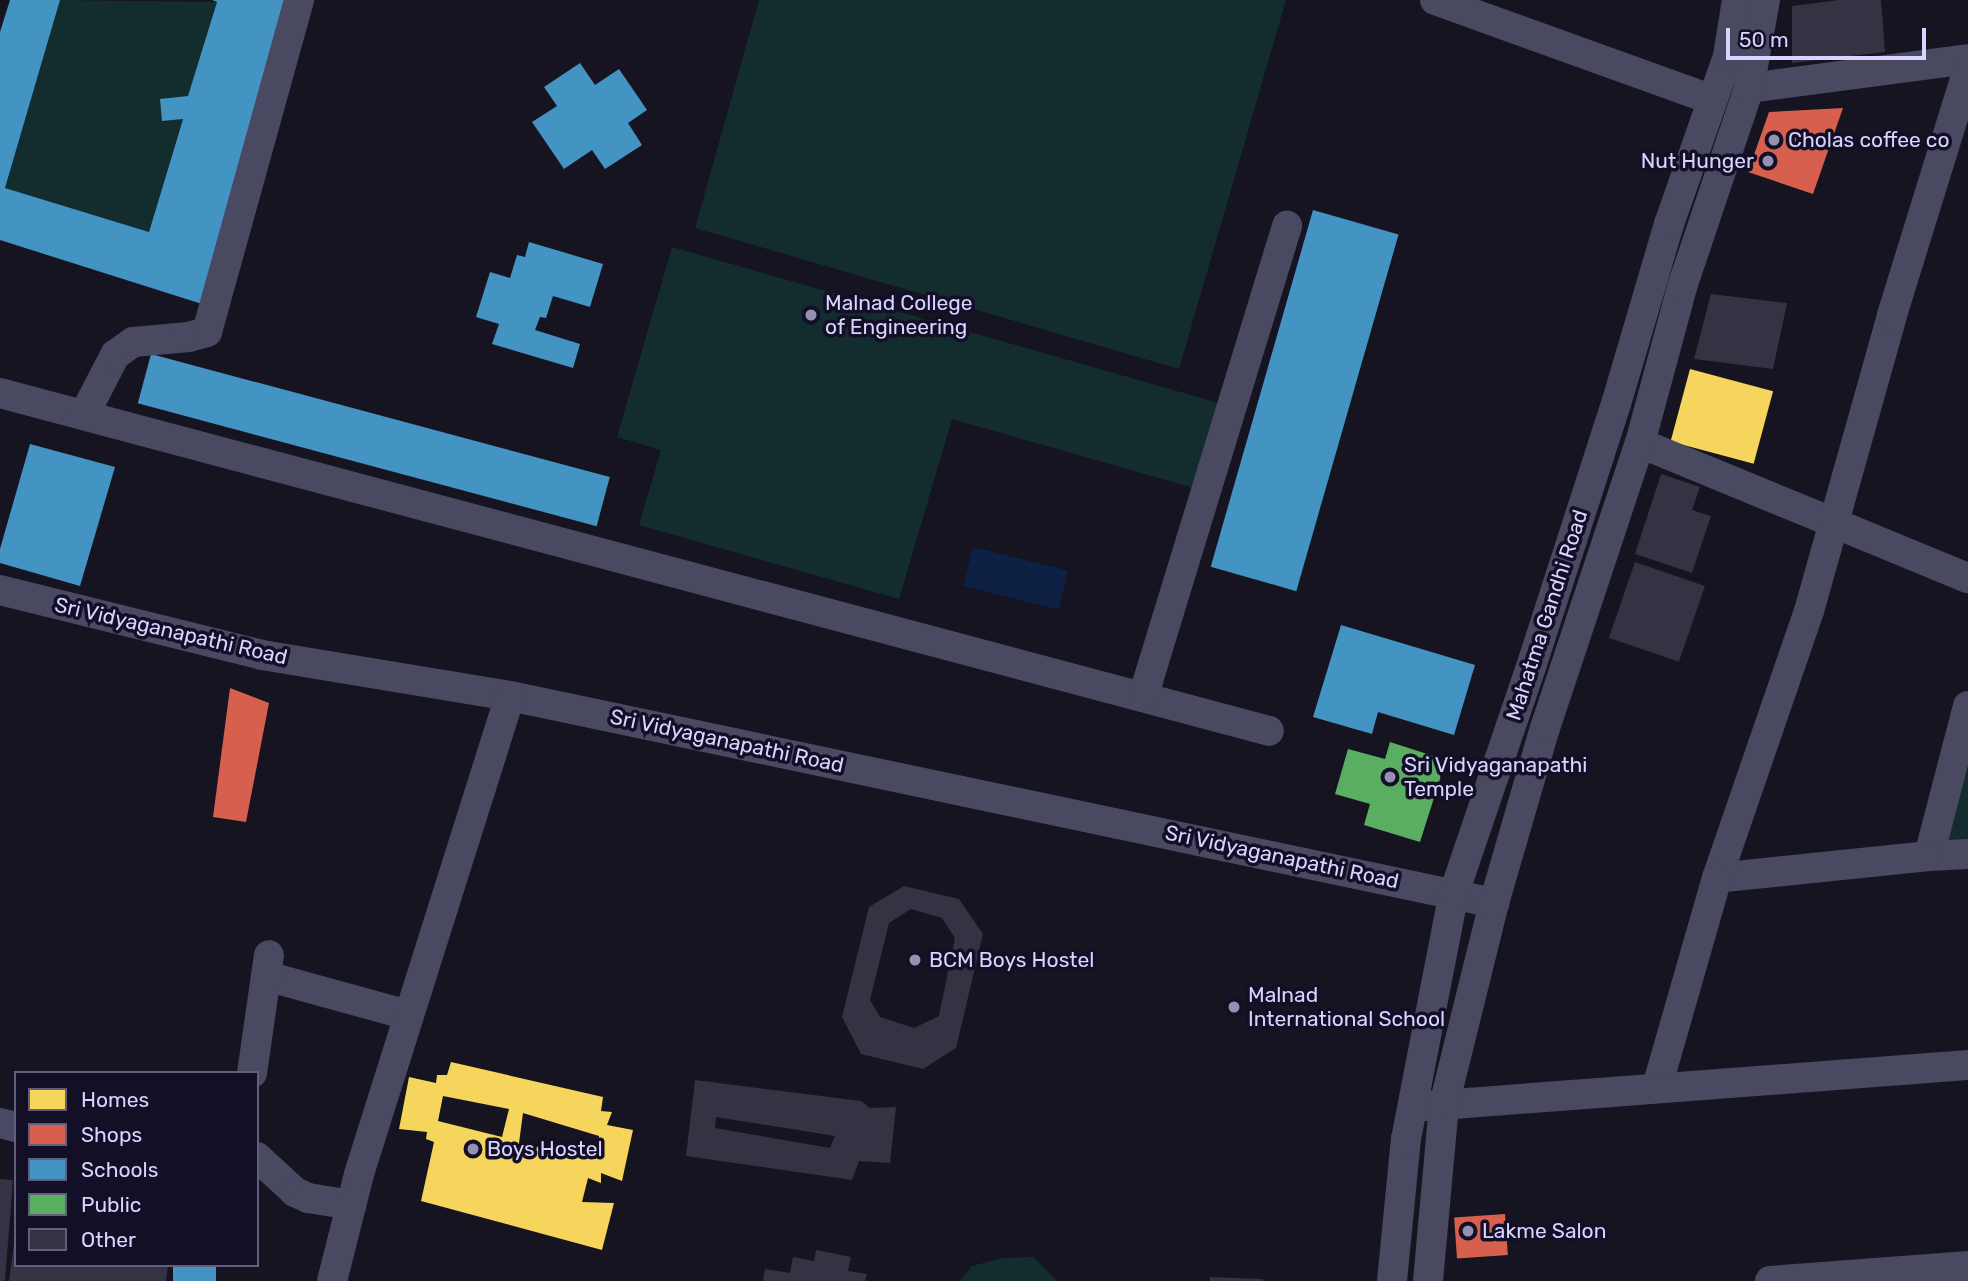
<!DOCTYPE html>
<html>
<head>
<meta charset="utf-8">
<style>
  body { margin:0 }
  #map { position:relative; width:1968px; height:1281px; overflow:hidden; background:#161421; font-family:Rubik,sans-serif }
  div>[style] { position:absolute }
  .green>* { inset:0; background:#132c2d }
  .water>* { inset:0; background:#0d2144; transform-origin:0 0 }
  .homes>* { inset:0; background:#f6d55c; transform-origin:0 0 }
  .shops>* { inset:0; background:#d6604d; transform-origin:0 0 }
  .schools>* { inset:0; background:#4393c3; transform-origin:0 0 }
  .public>* { inset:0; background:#5aae61 }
  .building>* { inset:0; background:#343243; transform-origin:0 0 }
  .minor>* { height:30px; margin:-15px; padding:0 15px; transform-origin:15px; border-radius:15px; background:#4a4962 }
  .dots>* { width:19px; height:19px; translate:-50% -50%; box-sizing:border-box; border:4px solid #130f26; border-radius:50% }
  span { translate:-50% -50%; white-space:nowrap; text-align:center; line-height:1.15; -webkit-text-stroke:7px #130f26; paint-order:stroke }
  .poi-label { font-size:21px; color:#d9d4ff }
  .left { translate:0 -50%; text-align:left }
  .right { translate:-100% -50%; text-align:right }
  .street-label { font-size:21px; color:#d9d4ff }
  .legend { position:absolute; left:14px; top:1071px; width:245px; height:196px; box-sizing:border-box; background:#130f26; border:2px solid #625e7d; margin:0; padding:9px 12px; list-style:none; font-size:21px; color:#d9d4ff }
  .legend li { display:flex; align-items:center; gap:14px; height:35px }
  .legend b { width:35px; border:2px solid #625e7d }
  .scale { position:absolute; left:1726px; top:28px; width:200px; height:32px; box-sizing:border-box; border:4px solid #d9d4ff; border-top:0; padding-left:9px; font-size:21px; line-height:24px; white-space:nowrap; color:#d9d4ff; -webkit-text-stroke:5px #130f26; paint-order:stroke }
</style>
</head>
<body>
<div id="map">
  <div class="green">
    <div style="clip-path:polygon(60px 0,217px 2px,149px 232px,5px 188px)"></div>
    <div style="clip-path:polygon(759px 0,1286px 0,1179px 369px,695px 228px)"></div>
    <div style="clip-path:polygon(672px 247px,1219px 403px,1194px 488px,952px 419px,899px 599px,639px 525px,661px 450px,617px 437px)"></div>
    <div style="clip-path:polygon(1968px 767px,1968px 840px,1946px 841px)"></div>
    <div style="clip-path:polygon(1034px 1257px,1057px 1281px,960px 1281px,972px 1266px,1002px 1258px)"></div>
  </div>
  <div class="water">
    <div style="left:973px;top:547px;width:98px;height:40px;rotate:14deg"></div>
  </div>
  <div class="homes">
    <div style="left:1690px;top:369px;width:86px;height:75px;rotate:15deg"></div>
    <div style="clip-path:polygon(evenodd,451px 1062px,603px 1097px,601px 1111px,612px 1112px,607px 1125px,633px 1130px,622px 1181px,601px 1173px,601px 1183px,588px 1178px,582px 1202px,614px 1203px,602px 1250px,421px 1201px,434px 1142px,426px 1139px,427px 1132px,399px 1129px,409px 1077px,436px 1083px,437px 1075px,447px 1075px,451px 1062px,443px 1096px,509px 1109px,502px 1137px,438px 1121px,443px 1096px,451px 1062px,523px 1113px,599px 1136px,596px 1159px,519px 1143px,523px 1113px)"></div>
  </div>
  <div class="shops">
    <div style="clip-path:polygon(1843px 108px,1813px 194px,1748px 172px,1769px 112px)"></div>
    <div style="clip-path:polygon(230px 688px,269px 703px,246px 822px,213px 817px)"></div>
    <div style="left:1505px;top:1214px;width:41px;height:51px;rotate:86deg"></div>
  </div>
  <div class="schools">
    <div style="clip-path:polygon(10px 0,60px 0,5px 188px,149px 232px,183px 119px,162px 121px,160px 99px,188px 96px,217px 2px,212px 0,291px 0,202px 304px,0 240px,0 32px)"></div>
    <div style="clip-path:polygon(580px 63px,595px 85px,619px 69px,647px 110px,628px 123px,642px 145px,605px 169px,592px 150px,564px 169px,532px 122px,557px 106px,544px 87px)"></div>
    <div style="left:1313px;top:210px;width:89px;height:371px;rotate:16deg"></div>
    <div style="clip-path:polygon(529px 242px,603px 264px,590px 307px,553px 296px,546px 318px,540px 317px,535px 330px,580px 344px,573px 368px,492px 344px,499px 324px,476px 317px,490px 272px,510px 278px,517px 255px,525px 257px)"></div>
    <div style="left:151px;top:354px;width:475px;height:51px;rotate:15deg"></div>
    <div style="clip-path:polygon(30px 444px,115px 467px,80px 586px,0 563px,0 549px)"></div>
    <div style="clip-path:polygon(1341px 625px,1475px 665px,1454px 735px,1378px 712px,1372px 734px,1313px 717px)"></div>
    <div style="left:173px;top:1265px;width:43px;height:16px"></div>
  </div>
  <div class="public">
    <div style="clip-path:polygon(1390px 742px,1446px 760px,1420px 842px,1364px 825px,1370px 804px,1335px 794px,1348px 749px,1385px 759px)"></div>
  </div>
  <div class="building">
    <div style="clip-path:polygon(1839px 0,1881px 0,1885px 52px,1792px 63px,1792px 6px)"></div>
    <div style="clip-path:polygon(1711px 294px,1787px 303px,1773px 369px,1694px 359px)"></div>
    <div style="clip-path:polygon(1661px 474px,1700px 487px,1692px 510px,1711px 516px,1692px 573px,1635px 554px)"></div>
    <div style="left:1635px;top:562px;width:74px;height:80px;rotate:19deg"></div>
    <div style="clip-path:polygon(evenodd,904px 886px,959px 899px,983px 934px,956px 1048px,923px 1069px,861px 1054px,842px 1017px,869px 907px,904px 886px,911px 909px,942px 918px,955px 938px,939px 1016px,914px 1028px,880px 1017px,870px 1000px,889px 923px,911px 909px)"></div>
    <div style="clip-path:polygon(evenodd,695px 1080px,861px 1101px,870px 1108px,896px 1107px,890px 1163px,859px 1161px,852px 1180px,686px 1156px,695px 1080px,716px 1117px,835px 1136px,830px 1148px,715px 1128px,716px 1117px)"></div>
    <div style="clip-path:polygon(0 1179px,13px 1180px,5px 1281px,0 1281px)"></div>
    <div style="clip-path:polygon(14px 1243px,16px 1265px,168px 1265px,166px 1281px,9px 1281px)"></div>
    <div style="clip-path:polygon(816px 1250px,851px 1257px,848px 1271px,867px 1274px,865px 1281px,763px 1281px,765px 1269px,790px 1273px,793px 1257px,814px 1261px)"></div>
    <div style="clip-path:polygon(1210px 1277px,1263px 1279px,1263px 1281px,1210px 1281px)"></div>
  </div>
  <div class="minor">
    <div style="left:1435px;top:0;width:295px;rotate:19.8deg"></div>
    <div style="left:1749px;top:88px;width:221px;rotate:-7.5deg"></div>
    <div style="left:0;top:393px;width:1313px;rotate:14.91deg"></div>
    <div style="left:84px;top:415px;width:68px;rotate:-62.7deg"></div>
    <div style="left:115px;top:355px;width:22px;rotate:-36deg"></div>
    <div style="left:133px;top:342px;width:56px;rotate:-5.1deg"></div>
    <div style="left:189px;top:337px;width:19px;rotate:-16deg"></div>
    <div style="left:207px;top:332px;width:345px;rotate:-74.5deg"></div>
    <div style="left:1640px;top:443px;width:355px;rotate:22.4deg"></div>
    <div style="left:0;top:590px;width:270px;rotate:13.9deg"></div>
    <div style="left:262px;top:655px;width:251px;rotate:9.4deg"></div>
    <div style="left:510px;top:696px;width:1006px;rotate:11.88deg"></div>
    <div style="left:1143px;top:697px;width:493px;rotate:-73deg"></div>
    <div style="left:1968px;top:706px;width:155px;rotate:104.6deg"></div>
    <div style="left:1929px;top:856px;width:39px;rotate:-3deg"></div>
    <div style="left:1929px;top:856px;width:213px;rotate:174.1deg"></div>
    <div style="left:1717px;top:878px;width:282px;rotate:-71deg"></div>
    <div style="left:1809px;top:611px;width:307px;rotate:-74.3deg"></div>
    <div style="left:1892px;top:315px;width:257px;rotate:-72.8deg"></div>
    <div style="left:266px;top:976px;width:147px;rotate:15.4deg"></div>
    <div style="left:252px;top:1073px;width:119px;rotate:-81.8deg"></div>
    <div style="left:1657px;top:1087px;width:217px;rotate:-74deg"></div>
    <div style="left:1427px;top:1106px;width:543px;rotate:-4.33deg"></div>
    <div style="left:0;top:1123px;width:16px;rotate:14deg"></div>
    <div style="left:257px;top:1157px;width:52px;rotate:42.6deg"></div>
    <div style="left:295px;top:1192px;width:14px;rotate:25deg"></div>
    <div style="left:308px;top:1198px;width:44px;rotate:9.2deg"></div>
    <div style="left:332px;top:1281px;width:110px;rotate:-75.8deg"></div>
    <div style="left:359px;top:1174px;width:501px;rotate:-72.47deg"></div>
    <div style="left:1392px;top:1281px;width:143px;rotate:-84.4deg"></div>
    <div style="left:1406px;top:1139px;width:251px;rotate:-79deg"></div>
    <div style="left:1454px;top:893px;width:236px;rotate:-71.2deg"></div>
    <div style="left:1530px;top:670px;width:280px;rotate:-72.1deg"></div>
    <div style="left:1616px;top:404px;width:188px;rotate:-73.6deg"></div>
    <div style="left:1669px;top:224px;width:178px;rotate:-70.6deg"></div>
    <div style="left:1728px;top:56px;width:57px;rotate:-80.9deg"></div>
    <div style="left:1428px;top:1281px;width:177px;rotate:-84.8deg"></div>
    <div style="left:1444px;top:1105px;width:208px;rotate:-76.1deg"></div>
    <div style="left:1494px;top:903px;width:182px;rotate:-73.8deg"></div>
    <div style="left:1545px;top:728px;width:300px;rotate:-71.6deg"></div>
    <div style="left:1640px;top:443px;width:162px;rotate:-74.9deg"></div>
    <div style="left:1682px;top:287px;width:210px;rotate:-71.4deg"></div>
    <div style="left:1749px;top:88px;width:89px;rotate:-79.7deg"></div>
    <div style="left:1770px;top:1281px;width:199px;rotate:-4.3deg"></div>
  </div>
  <div class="dots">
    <div style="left:1774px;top:140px;background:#9591b1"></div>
    <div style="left:1768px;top:161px;background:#9591b1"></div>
    <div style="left:811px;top:315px;background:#9591b1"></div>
    <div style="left:1390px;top:777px;background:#9591b1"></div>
    <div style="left:915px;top:960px;background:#9591b1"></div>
    <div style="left:1234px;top:1007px;background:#9591b1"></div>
    <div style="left:473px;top:1149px;background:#9591b1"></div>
    <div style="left:1468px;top:1231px;background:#9591b1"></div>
  </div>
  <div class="poi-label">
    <span class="left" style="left:1788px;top:140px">Cholas coffee co</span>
    <span class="right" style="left:1754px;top:161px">Nut Hunger</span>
    <span class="left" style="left:825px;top:315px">Malnad College<br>of Engineering</span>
    <span class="left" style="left:1404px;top:777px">Sri Vidyaganapathi<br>Temple</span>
    <span class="left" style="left:929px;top:960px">BCM Boys Hostel</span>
    <span class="left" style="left:1248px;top:1007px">Malnad<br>International School</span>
    <span class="left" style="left:487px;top:1149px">Boys Hostel</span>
    <span class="left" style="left:1482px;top:1231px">Lakme Salon</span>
  </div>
  <div class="street-label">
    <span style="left:1547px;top:615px;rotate:-72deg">Mahatma Gandhi Road</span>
    <span style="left:171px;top:631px;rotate:13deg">Sri Vidyaganapathi Road</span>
    <span style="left:727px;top:741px;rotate:12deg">Sri Vidyaganapathi Road</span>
    <span style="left:1282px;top:857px;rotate:12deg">Sri Vidyaganapathi Road</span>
  </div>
  <ul class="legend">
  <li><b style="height:19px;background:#f6d55c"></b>Homes</li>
  <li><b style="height:19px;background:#d6604d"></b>Shops</li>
  <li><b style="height:19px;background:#4393c3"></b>Schools</li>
  <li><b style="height:19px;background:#5aae61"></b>Public</li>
  <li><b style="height:19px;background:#343243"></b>Other</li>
  </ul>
  <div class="scale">50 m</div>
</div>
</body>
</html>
